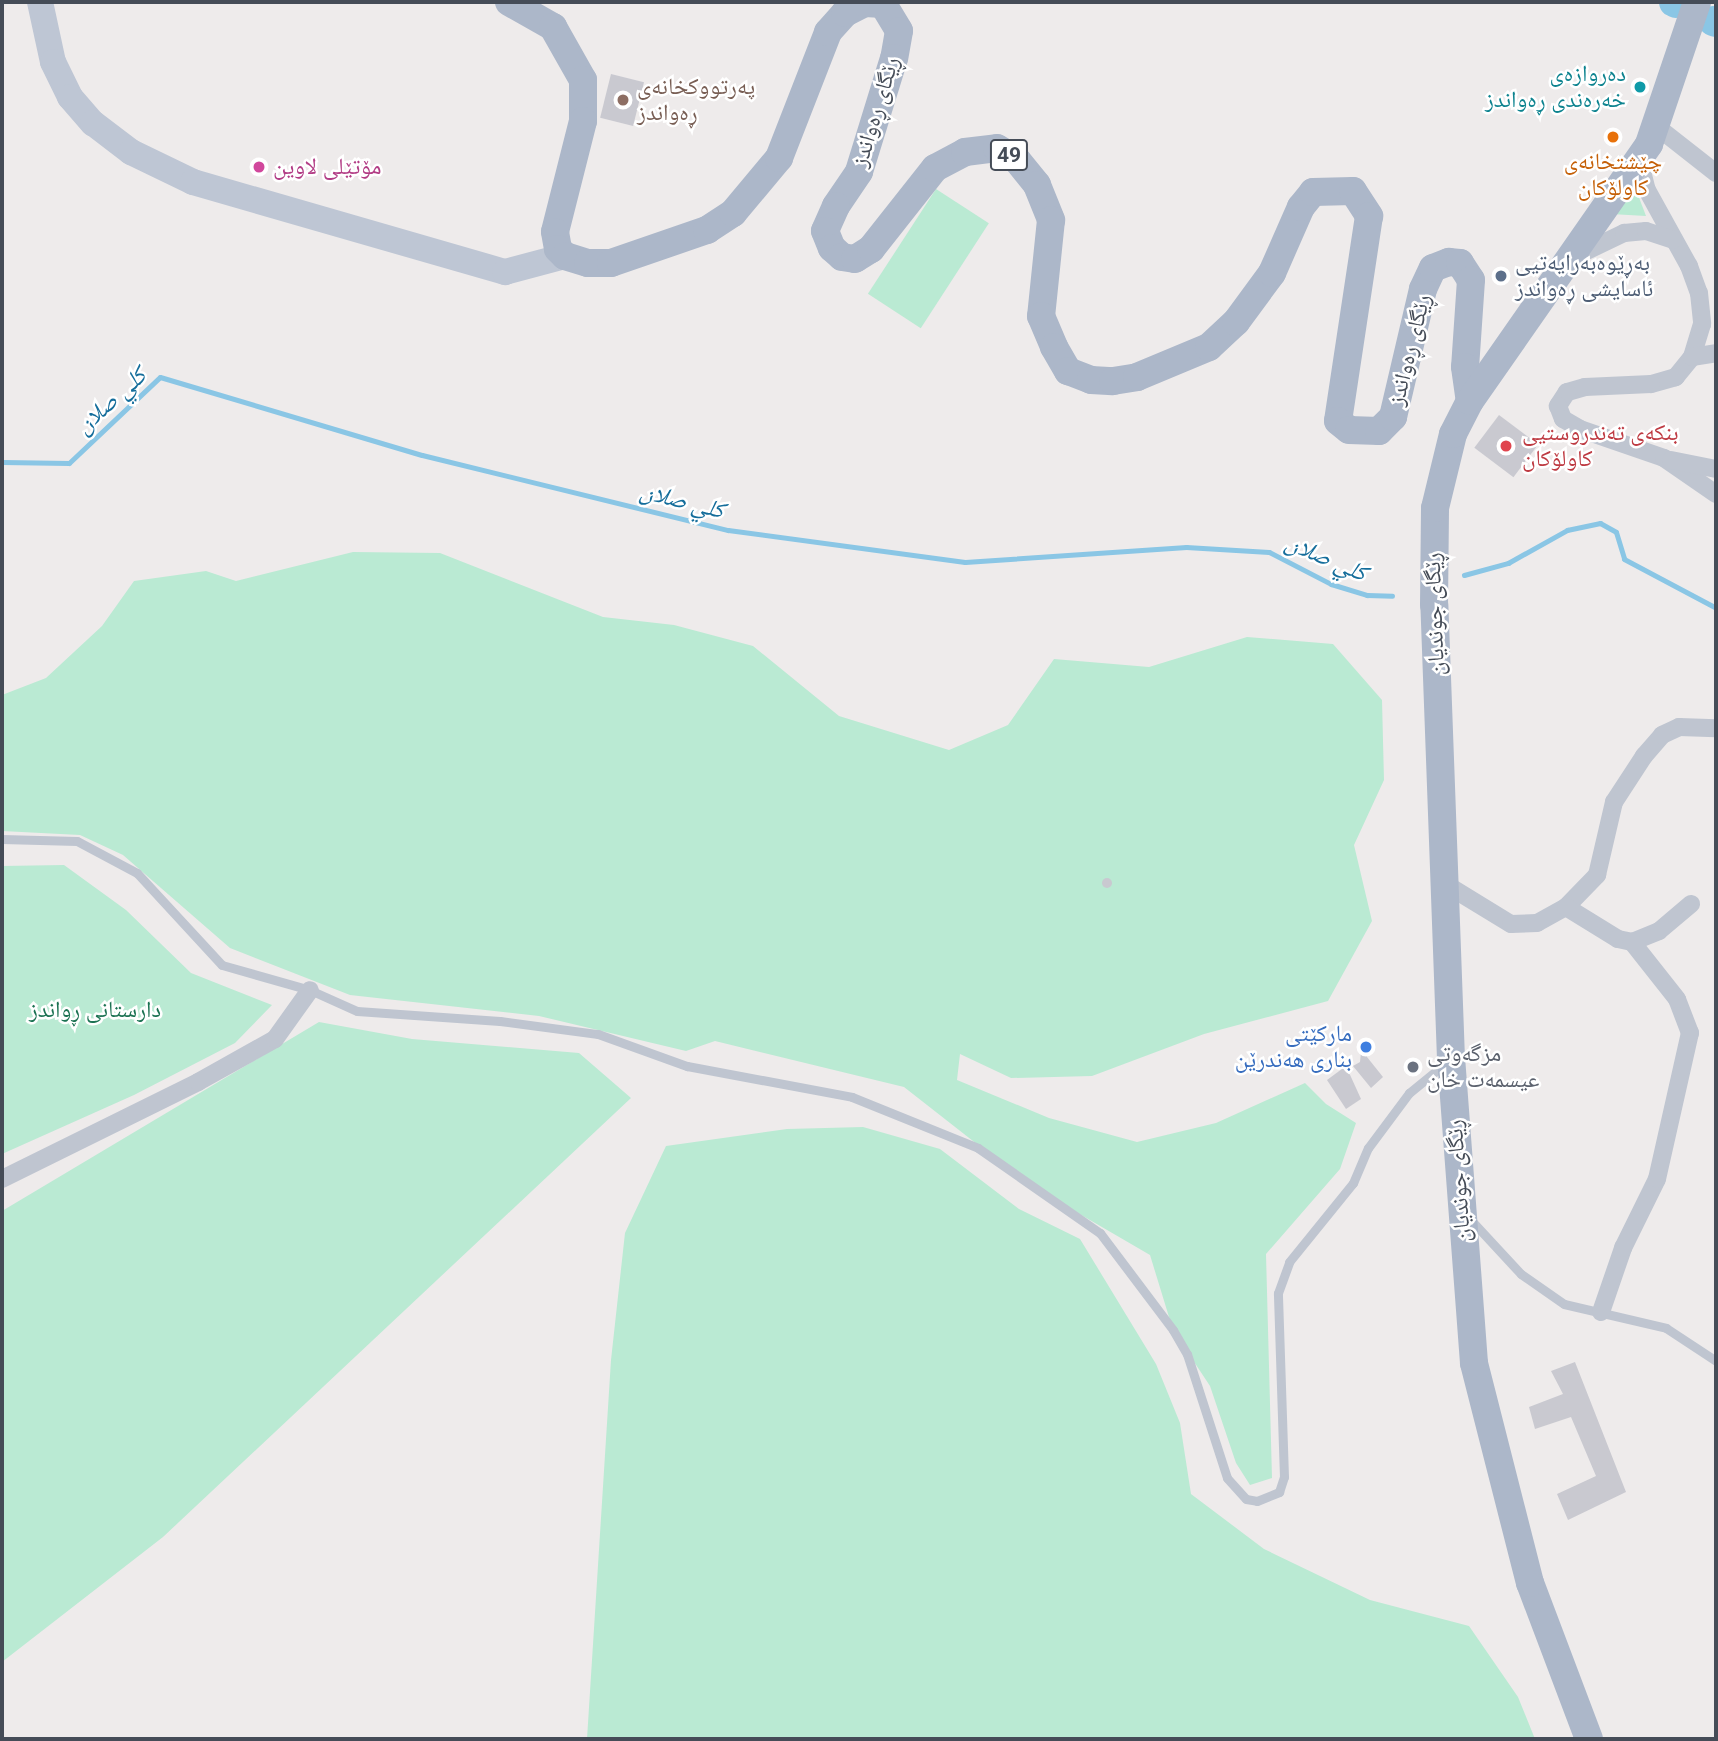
<!DOCTYPE html>
<meta charset="utf-8">
<style>
body{margin:0}
#map{position:relative;width:1718px;height:1741px;overflow:hidden;background:#eeebeb;font-family:Roboto,"Noto Naskh Arabic",sans-serif}
div>[style]{position:absolute}
[style*='--x']{left:calc(var(--x)*1px);top:calc(var(--y)*1px);width:calc(var(--w)*1px);rotate:calc(var(--a)*1deg)}
.green>*{inset:0;background:#baead3;transform-origin:0 0}
.stream>*{height:5px;margin:-2.5px;padding:0 2.5px;transform-origin:2.5px;border-radius:2.5px;background:#8ac6e5}
.river>*{height:30px;margin:-15px;padding:0 15px;transform-origin:15px;border-radius:15px;background:#8ac6e5}
.building>*{inset:0;background:#c9c9d0;transform-origin:0 0}
.round{border-radius:50%}
.lane>*{height:9px;margin:-4.5px;padding:0 4.5px;transform-origin:4.5px;border-radius:4.5px;background:#bfc5d0}
.street>*{height:18px;margin:-9px;padding:0 9px;transform-origin:9px;border-radius:9px;background:#bfc5d0}
.secondary>*{height:26px;margin:-13px;padding:0 13px;transform-origin:13px;border-radius:13px;background:#bec6d4}
.primary>*{height:28px;margin:-14px;padding:0 14px;transform-origin:14px;border-radius:14px;background:#acb7c9}
.dots>*{width:19px;height:19px;translate:-50% -50%;box-sizing:border-box;border:4px solid #fff;border-radius:50%}
span{translate:-50% -50%;white-space:nowrap;text-align:center;line-height:1.15;-webkit-text-stroke:5px #fff;paint-order:stroke}
.shield-label span{padding:2px 5px;background:#fff;border:2px solid;border-radius:5px;-webkit-text-stroke-width:0}
.shield-label{font-size:21px;color:#454c57;font-weight:700}
.culture-label{font-size:23px;color:#0d838f}
.right{translate:-100% -50%;text-align:right}
.education-label{font-size:23px;color:#785e54}
.left{translate:0 -50%;text-align:left}
.street-label{font-size:23px;color:#454c57}
.food-label{font-size:23px;color:#c56008}
.hotel-label{font-size:23px;color:#b23c85}
.service-label{font-size:23px;color:#4e5e75}
.health-label{font-size:23px;color:#be3a42}
.park-label{font-size:23px;color:#1b7252}
.shop-label{font-size:23px;color:#366cbe}
.worship-label{font-size:23px;color:#5b616d}
.water-label{font-size:24px;color:#146d9b;font-style:italic}
.frame{position:absolute;inset:0;border:4px solid #454c57;pointer-events:none}
</style>
<div id="map">
<div class="green">
<div style="clip-path:polygon(1632px 179px,1646px 216px,1611px 214px)"></div>
<div style="left:936px;top:189px;width:63px;height:125px;rotate:33deg"></div>
<div style="clip-path:polygon(353px 552px,440px 553px,603px 617px,674px 625px,753px 646px,839px 716px,949px 750px,1008px 725px,1054px 659px,1149px 667px,1247px 637px,1333px 644px,1382px 700px,1384px 780px,1354px 845px,1372px 921px,1328px 1001px,1204px 1034px,1092px 1076px,1011px 1078px,960px 1054px,957px 1080px,1049px 1118px,1137px 1142px,1216px 1123px,1305px 1083px,1326px 1104px,1356px 1123px,1340px 1169px,1266px 1254px,1272px 1478px,1250px 1485px,1236px 1463px,1210px 1386px,1173px 1330px,1150px 1255px,1028px 1184px,904px 1087px,715px 1041px,686px 1051px,539px 1016px,350px 995px,230px 948px,123px 855px,80px 835px,2px 831px,2px 695px,46px 678px,102px 626px,134px 581px,206px 571px,236px 581px)"></div>
<div style="clip-path:polygon(64px 865px,126px 910px,191px 973px,272px 1005px,235px 1043px,134px 1095px,2px 1154px,2px 866px)"></div>
<div style="clip-path:polygon(319px 1022px,412px 1039px,579px 1053px,631px 1098px,163px 1537px,2px 1662px,2px 1211px)"></div>
<div style="clip-path:polygon(863px 1127px,940px 1149px,1019px 1209px,1080px 1239px,1156px 1364px,1180px 1423px,1191px 1494px,1264px 1549px,1370px 1600px,1469px 1626px,1518px 1697px,1535px 1739px,587px 1739px,611px 1360px,625px 1233px,666px 1146px,787px 1129px)"></div>
</div>
<div class="stream">
<div style="--x:2;--y:462;--w:67;--a:0.9"></div>
<div style="--x:69;--y:463;--w:125;--a:-43.4"></div>
<div style="--x:160;--y:377;--w:273;--a:16.6"></div>
<div style="--x:422;--y:455;--w:315;--a:13.8"></div>
<div style="--x:728;--y:530;--w:239;--a:7.7"></div>
<div style="--x:965;--y:562;--w:222;--a:-3.9"></div>
<div style="--x:1186;--y:547;--w:83;--a:3.4"></div>
<div style="--x:1269;--y:552;--w:70;--a:27.3"></div>
<div style="--x:1331;--y:584;--w:38;--a:17"></div>
<div style="--x:1367;--y:595;--w:25;--a:2"></div>
<div style="--x:1464;--y:575;--w:46;--a:-15.3"></div>
<div style="--x:1508;--y:563;--w:68;--a:-29.2"></div>
<div style="--x:1567;--y:530;--w:34;--a:-12"></div>
<div style="--x:1600;--y:523;--w:18;--a:29"></div>
<div style="--x:1616;--y:532;--w:28;--a:73"></div>
<div style="--x:1624;--y:559;--w:104;--a:28"></div>
</div>
<div class="river">
<div style="--x:1674;--y:2;--w:2;--a:27"></div>
<div style="--x:1713;--y:21;--w:3;--a:18"></div>
</div>
<div class="building">
<div style="left:611px;top:74px;width:34px;height:45px;rotate:14deg"></div>
<div style="left:1499px;top:415px;width:49px;height:41px;rotate:37deg"></div>
<div class="round" style="left:1102px;top:878px;width:10px;height:10px"></div>
<div style="clip-path:polygon(1362px 1042px,1368px 1043px,1367px 1057px,1383px 1077px,1371px 1088px,1353px 1066px,1360px 1062px)"></div>
<div style="clip-path:polygon(1346px 1066px,1361px 1099px,1346px 1109px,1327px 1080px)"></div>
<div style="clip-path:polygon(1575px 1362px,1626px 1492px,1568px 1520px,1557px 1494px,1596px 1476px,1571px 1417px,1535px 1429px,1529px 1407px,1563px 1394px,1551px 1371px)"></div>
</div>
<div class="lane">
<div style="--x:2;--y:839;--w:75;--a:1.5"></div>
<div style="--x:77;--y:841;--w:68;--a:28.1"></div>
<div style="--x:137;--y:873;--w:125;--a:47.3"></div>
<div style="--x:222;--y:965;--w:91;--a:15.9"></div>
<div style="--x:310;--y:990;--w:51;--a:24.1"></div>
<div style="--x:357;--y:1011;--w:143;--a:4"></div>
<div style="--x:500;--y:1021;--w:99;--a:7.6"></div>
<div style="--x:598;--y:1034;--w:95;--a:19.8"></div>
<div style="--x:687;--y:1066;--w:168;--a:10.6"></div>
<div style="--x:852;--y:1097;--w:136;--a:22"></div>
<div style="--x:978;--y:1148;--w:149;--a:34.9"></div>
<div style="--x:1100;--y:1233;--w:121;--a:53"></div>
<div style="--x:1173;--y:1330;--w:28;--a:60"></div>
<div style="--x:1187;--y:1354;--w:130;--a:72.1"></div>
<div style="--x:1227;--y:1478;--w:28;--a:48"></div>
<div style="--x:1246;--y:1499;--w:11;--a:10"></div>
<div style="--x:1257;--y:1501;--w:24;--a:-22"></div>
<div style="--x:1279;--y:1492;--w:16;--a:-72"></div>
<div style="--x:1284;--y:1477;--w:184;--a:-91.9"></div>
<div style="--x:1278;--y:1293;--w:33;--a:-70"></div>
<div style="--x:1289;--y:1262;--w:102;--a:-51"></div>
<div style="--x:1353;--y:1183;--w:38;--a:-67"></div>
<div style="--x:1368;--y:1148;--w:69;--a:-53.3"></div>
<div style="--x:1409;--y:1093;--w:49;--a:-39.2"></div>
<div style="--x:1470;--y:1219;--w:75;--a:47.2"></div>
<div style="--x:1521;--y:1274;--w:52;--a:34.9"></div>
<div style="--x:1564;--y:1304;--w:105;--a:13.2"></div>
<div style="--x:1666;--y:1328;--w:60;--a:33.4"></div>
</div>
<div class="street">
<div style="--x:1656;--y:126;--w:76;--a:38.1"></div>
<div style="--x:1639;--y:159;--w:32;--a:76"></div>
<div style="--x:1647;--y:190;--w:87;--a:61.1"></div>
<div style="--x:1689;--y:266;--w:29;--a:70"></div>
<div style="--x:1699;--y:293;--w:31;--a:84"></div>
<div style="--x:1702;--y:324;--w:34;--a:107"></div>
<div style="--x:1692;--y:357;--w:26;--a:129"></div>
<div style="--x:1676;--y:377;--w:26;--a:164"></div>
<div style="--x:1651;--y:384;--w:66;--a:177.4"></div>
<div style="--x:1585;--y:387;--w:19;--a:164"></div>
<div style="--x:1567;--y:392;--w:17;--a:123"></div>
<div style="--x:1558;--y:406;--w:14;--a:69"></div>
<div style="--x:1563;--y:419;--w:20;--a:30"></div>
<div style="--x:1580;--y:429;--w:89;--a:19"></div>
<div style="--x:1664;--y:458;--w:63;--a:34.7"></div>
<div style="--x:1572;--y:258;--w:58;--a:-25.7"></div>
<div style="--x:1624;--y:233;--w:22;--a:-5"></div>
<div style="--x:1646;--y:231;--w:28;--a:18"></div>
<div style="--x:1692;--y:357;--w:24;--a:-9"></div>
<div style="--x:1671;--y:460;--w:46;--a:11.3"></div>
<div style="--x:1447;--y:885;--w:75;--a:31.4"></div>
<div style="--x:1511;--y:924;--w:26;--a:-2"></div>
<div style="--x:1537;--y:923;--w:33;--a:-29"></div>
<div style="--x:1566;--y:907;--w:45;--a:-45.9"></div>
<div style="--x:1597;--y:875;--w:75;--a:-76.9"></div>
<div style="--x:1614;--y:802;--w:55;--a:-56.9"></div>
<div style="--x:1644;--y:756;--w:28;--a:-49"></div>
<div style="--x:1662;--y:735;--w:19;--a:-25"></div>
<div style="--x:1679;--y:727;--w:37;--a:2"></div>
<div style="--x:1566;--y:907;--w:61;--a:31.6"></div>
<div style="--x:1618;--y:939;--w:14;--a:12"></div>
<div style="--x:1632;--y:942;--w:29;--a:-22"></div>
<div style="--x:1659;--y:931;--w:42;--a:-40.2"></div>
<div style="--x:2;--y:1179;--w:219;--a:-26.3"></div>
<div style="--x:198;--y:1082;--w:88;--a:-29.2"></div>
<div style="--x:275;--y:1039;--w:60;--a:-54.5"></div>
<div style="--x:1601;--y:1312;--w:68;--a:-71"></div>
<div style="--x:1623;--y:1248;--w:77;--a:-63.8"></div>
<div style="--x:1657;--y:1179;--w:150;--a:-77.3"></div>
<div style="--x:1690;--y:1033;--w:36;--a:-111"></div>
<div style="--x:1677;--y:999;--w:73;--a:-128.3"></div>
</div>
<div class="secondary">
<div style="--x:40;--y:2;--w:61;--a:77.8"></div>
<div style="--x:53;--y:62;--w:39;--a:64"></div>
<div style="--x:70;--y:97;--w:35;--a:49"></div>
<div style="--x:93;--y:123;--w:48;--a:37.3"></div>
<div style="--x:131;--y:152;--w:69;--a:25.8"></div>
<div style="--x:193;--y:182;--w:325;--a:16.1"></div>
<div style="--x:505;--y:272;--w:62;--a:-14.9"></div>
</div>
<div class="primary">
<div style="--x:509;--y:2;--w:51;--a:29.6"></div>
<div style="--x:553;--y:27;--w:61;--a:60.5"></div>
<div style="--x:583;--y:80;--w:41;--a:90"></div>
<div style="--x:583;--y:121;--w:114;--a:104.2"></div>
<div style="--x:555;--y:232;--w:17;--a:80"></div>
<div style="--x:558;--y:249;--w:10;--a:45"></div>
<div style="--x:565;--y:256;--w:24;--a:17"></div>
<div style="--x:588;--y:263;--w:23;--a:0"></div>
<div style="--x:611;--y:263;--w:102;--a:-19"></div>
<div style="--x:707;--y:230;--w:31;--a:-33"></div>
<div style="--x:733;--y:213;--w:72;--a:-50.1"></div>
<div style="--x:779;--y:158;--w:135;--a:-68.7"></div>
<div style="--x:828;--y:32;--w:25;--a:-48"></div>
<div style="--x:845;--y:13;--w:22;--a:-27"></div>
<div style="--x:865;--y:3;--w:18;--a:3"></div>
<div style="--x:883;--y:4;--w:31;--a:59"></div>
<div style="--x:899;--y:31;--w:27;--a:100"></div>
<div style="--x:894;--y:58;--w:119;--a:107.1"></div>
<div style="--x:859;--y:172;--w:41;--a:124.1"></div>
<div style="--x:836;--y:206;--w:27;--a:114"></div>
<div style="--x:825;--y:231;--w:18;--a:68"></div>
<div style="--x:832;--y:248;--w:13;--a:42"></div>
<div style="--x:842;--y:257;--w:13;--a:9"></div>
<div style="--x:855;--y:259;--w:19;--a:-32"></div>
<div style="--x:871;--y:249;--w:103;--a:-51.7"></div>
<div style="--x:935;--y:168;--w:34;--a:-28"></div>
<div style="--x:965;--y:152;--w:32;--a:-7"></div>
<div style="--x:997;--y:148;--w:23;--a:31"></div>
<div style="--x:1017;--y:160;--w:32;--a:51"></div>
<div style="--x:1037;--y:185;--w:38;--a:68"></div>
<div style="--x:1051;--y:220;--w:97;--a:95.9"></div>
<div style="--x:1041;--y:316;--w:34;--a:67"></div>
<div style="--x:1054;--y:347;--w:28;--a:60"></div>
<div style="--x:1068;--y:371;--w:25;--a:21"></div>
<div style="--x:1091;--y:380;--w:22;--a:3"></div>
<div style="--x:1113;--y:381;--w:24;--a:-9"></div>
<div style="--x:1137;--y:377;--w:78;--a:-22.6"></div>
<div style="--x:1209;--y:347;--w:37;--a:-43"></div>
<div style="--x:1236;--y:322;--w:61;--a:-53.7"></div>
<div style="--x:1272;--y:273;--w:72;--a:-66.3"></div>
<div style="--x:1301;--y:207;--w:19;--a:-51"></div>
<div style="--x:1313;--y:192;--w:40;--a:-1.4"></div>
<div style="--x:1353;--y:191;--w:30;--a:57"></div>
<div style="--x:1369;--y:216;--w:207;--a:98.6"></div>
<div style="--x:1338;--y:421;--w:14;--a:39"></div>
<div style="--x:1349;--y:430;--w:30;--a:2"></div>
<div style="--x:1379;--y:431;--w:20;--a:-45"></div>
<div style="--x:1393;--y:417;--w:131;--a:-76.8"></div>
<div style="--x:1423;--y:289;--w:23;--a:-65"></div>
<div style="--x:1433;--y:268;--w:17;--a:-21"></div>
<div style="--x:1449;--y:262;--w:11;--a:5"></div>
<div style="--x:1460;--y:263;--w:20;--a:57"></div>
<div style="--x:1471;--y:280;--w:87;--a:93.9"></div>
<div style="--x:1465;--y:367;--w:34;--a:82"></div>
<div style="--x:1589;--y:1739;--w:167;--a:-110.7"></div>
<div style="--x:1530;--y:1583;--w:227;--a:-104.3"></div>
<div style="--x:1474;--y:1363;--w:305;--a:-94.3"></div>
<div style="--x:1451;--y:1059;--w:454;--a:-92.1"></div>
<div style="--x:1434;--y:605;--w:97;--a:-89.4"></div>
<div style="--x:1435;--y:508;--w:76;--a:-76.3"></div>
<div style="--x:1453;--y:434;--w:37;--a:-63"></div>
<div style="--x:1470;--y:401;--w:313;--a:-55.1"></div>
<div style="--x:1649;--y:144;--w:150;--a:-71.3"></div>
</div>
<div class="dots">
<div style="left:1640px;top:87px;background:#0f9aa8"></div>
<div style="left:623px;top:100px;background:#8d6e63"></div>
<div style="left:1613px;top:137px;background:#e8710a"></div>
<div style="left:259px;top:167px;background:#d1479c"></div>
<div style="left:1501px;top:276px;background:#5c6f8a"></div>
<div style="left:1506px;top:446px;background:#e0444e"></div>
<div style="left:1366px;top:1047px;background:#3f7fe0"></div>
<div style="left:1413px;top:1067px;background:#6b7280"></div>
</div>
<div class="shield-label">
<span style="left:1009px;top:155px">49</span>
</div>
<div class="culture-label">
<span class="right" style="left:1626px;top:87px">دەروازەی<br>خەرەندی ڕەواندز</span>
</div>
<div class="education-label">
<span class="left" style="left:637px;top:100px">پەرتووکخانەی<br>ڕەواندز</span>
</div>
<div class="street-label">
<span style="left:876px;top:112px;rotate:-73deg">ڕێگای ڕەواندز</span>
<span style="left:1410px;top:350px;rotate:-76deg">ڕێگای ڕەواندز</span>
<span style="left:1435px;top:614px;rotate:-92deg">ڕێگای جوندیان</span>
<span style="left:1459px;top:1181px;rotate:-94deg">ڕێگای جوندیان</span>
</div>
<div class="food-label">
<span style="left:1613px;top:175px">چێشتخانه‌ی<br>كاولۆكان</span>
</div>
<div class="hotel-label">
<span class="left" style="left:273px;top:167px">مۆتێلی لاوین</span>
</div>
<div class="service-label">
<span class="left" style="left:1515px;top:276px">بەڕێوەبەرایەتیی<br>ئاسایشی ڕەواندز</span>
</div>
<div class="health-label">
<span class="left" style="left:1522px;top:446px">بنکەی تەندروستیی<br>کاولۆکان</span>
</div>
<div class="park-label">
<span style="left:95px;top:1010px">دارستانی ڕواندز</span>
</div>
<div class="shop-label">
<span class="right" style="left:1352px;top:1047px">مارکێتی<br>بناری هەندرێن</span>
</div>
<div class="worship-label">
<span class="left" style="left:1427px;top:1067px">مزگەوتی<br>عیسمەت خان</span>
</div>
<div class="water-label">
<span style="left:111px;top:401px;rotate:-42deg">كلي صلان</span>
<span style="left:682px;top:501px;rotate:14deg">كلي صلان</span>
<span style="left:1326px;top:558px;rotate:23deg">كلي صلان</span>
</div>
<div class="frame"></div>
</div>
